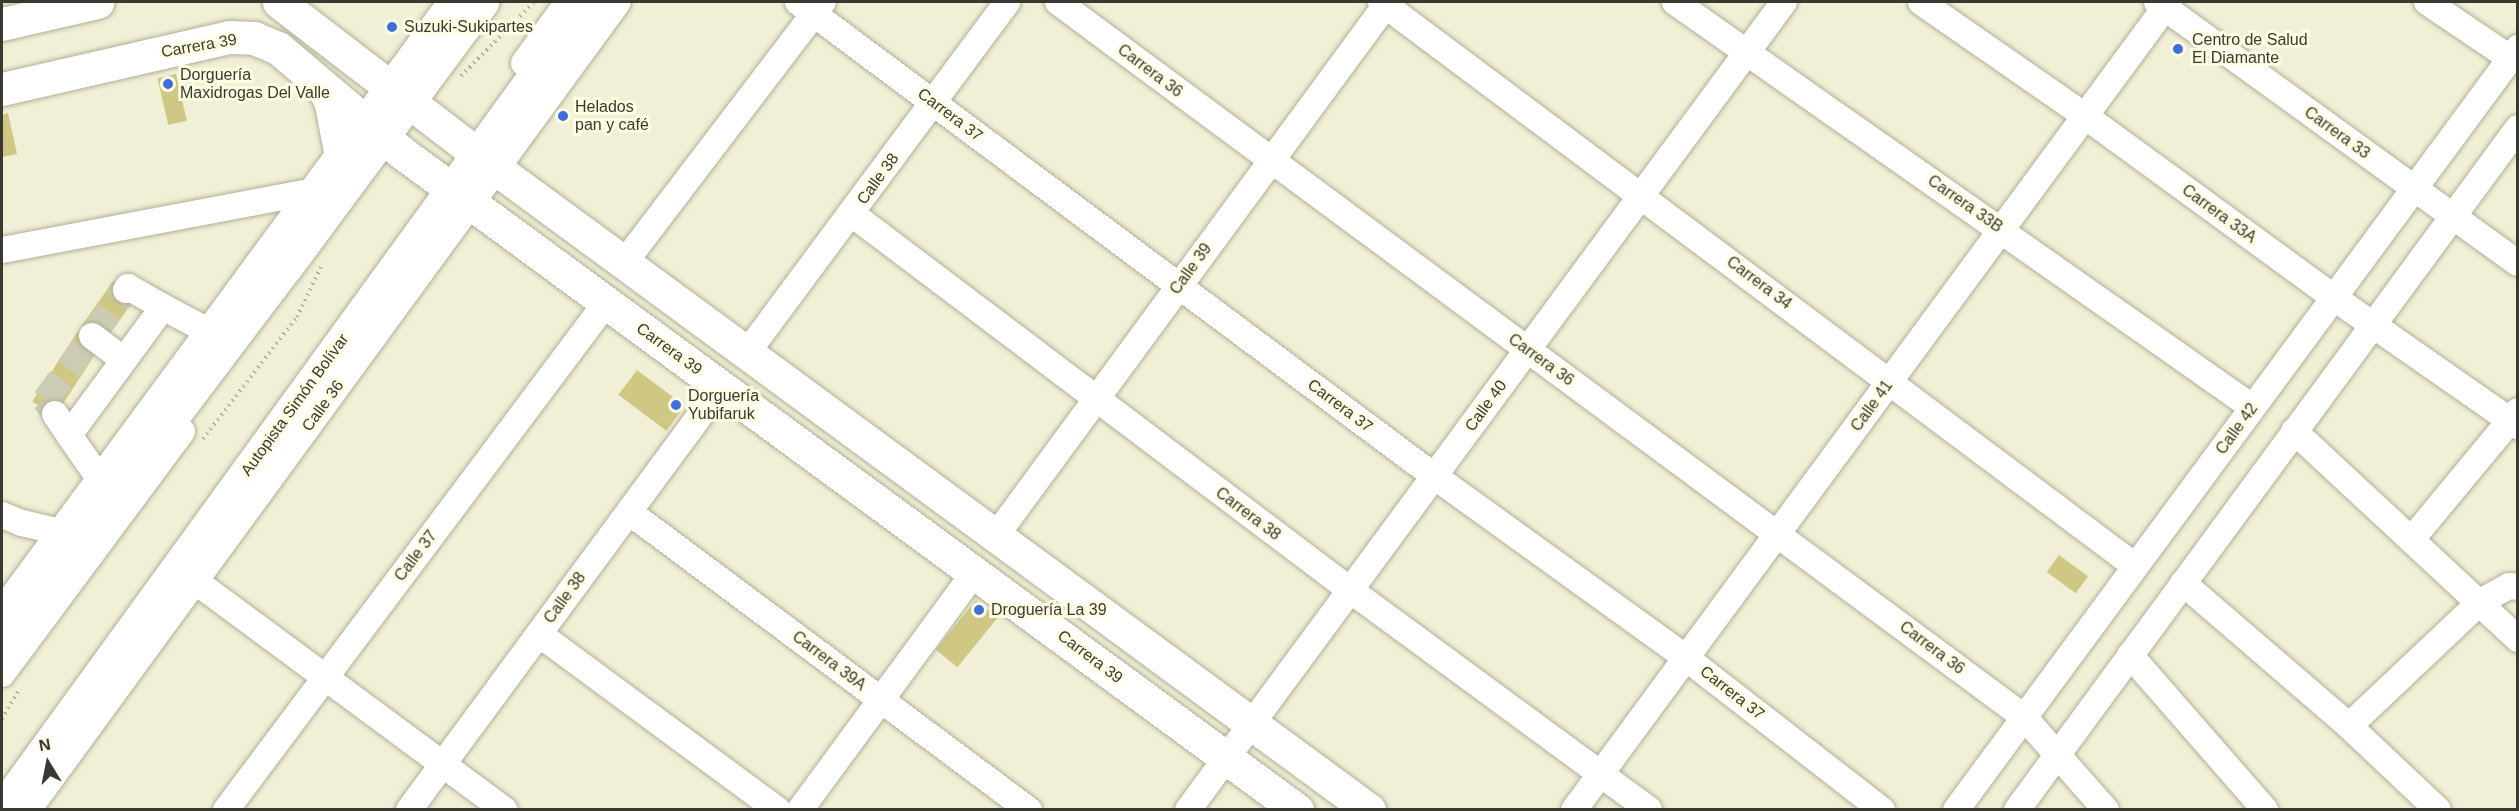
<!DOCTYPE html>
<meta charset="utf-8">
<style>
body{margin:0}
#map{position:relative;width:2519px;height:811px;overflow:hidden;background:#f1efd5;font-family:Arial,sans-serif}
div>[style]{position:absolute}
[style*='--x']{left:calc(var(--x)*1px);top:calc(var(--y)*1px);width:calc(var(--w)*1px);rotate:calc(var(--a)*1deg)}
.building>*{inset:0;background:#cfc885;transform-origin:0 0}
.minor-tunnel>*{height:26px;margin-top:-13px;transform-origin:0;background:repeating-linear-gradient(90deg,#cccbb4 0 26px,transparent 0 39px)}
.path>*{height:4px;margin-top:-2px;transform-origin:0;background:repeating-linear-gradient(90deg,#b0ae9a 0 1.5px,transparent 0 6px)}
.roads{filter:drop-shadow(0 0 2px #b1af97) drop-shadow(0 0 2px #b1af97)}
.minor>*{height:26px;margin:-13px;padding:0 13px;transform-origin:13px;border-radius:13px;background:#fff}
.major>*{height:33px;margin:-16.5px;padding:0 16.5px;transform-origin:16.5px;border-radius:16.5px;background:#fff}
.highway>*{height:33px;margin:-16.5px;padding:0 16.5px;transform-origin:16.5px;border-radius:16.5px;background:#fff}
.dots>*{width:16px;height:16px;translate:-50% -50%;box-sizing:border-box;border:3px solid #fefce3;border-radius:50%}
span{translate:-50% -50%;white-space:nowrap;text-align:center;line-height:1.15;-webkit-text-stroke:6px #fefce3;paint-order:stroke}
.poi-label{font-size:16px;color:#3a392f}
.left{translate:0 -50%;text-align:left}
.street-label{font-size:16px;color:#3a392f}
.frame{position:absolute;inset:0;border:3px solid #3a392f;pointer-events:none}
.north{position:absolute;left:18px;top:733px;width:60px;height:60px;-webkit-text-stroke:4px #fefce3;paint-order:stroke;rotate:350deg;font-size:16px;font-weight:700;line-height:24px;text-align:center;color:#3a392f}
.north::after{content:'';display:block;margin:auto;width:21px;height:27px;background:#3a392f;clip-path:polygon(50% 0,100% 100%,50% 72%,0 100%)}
</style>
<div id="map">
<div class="building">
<div style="left:176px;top:74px;width:48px;height:19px;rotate:77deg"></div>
<div style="clip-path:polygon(8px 113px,17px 154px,2px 157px,2px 115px)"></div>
<div style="left:113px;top:281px;width:28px;height:54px;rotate:35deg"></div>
<div style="left:78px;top:331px;width:27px;height:84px;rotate:33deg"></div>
<div style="left:637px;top:370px;width:60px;height:31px;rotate:37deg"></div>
<div style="left:2059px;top:555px;width:36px;height:21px;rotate:36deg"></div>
<div style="left:976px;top:600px;width:28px;height:64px;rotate:39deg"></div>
</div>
<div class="minor-tunnel">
<div style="--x:94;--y:333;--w:54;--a:-53.3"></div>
<div style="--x:55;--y:414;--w:17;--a:-126"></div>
<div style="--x:45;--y:400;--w:76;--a:-53.6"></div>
</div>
<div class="path">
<div style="--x:461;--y:76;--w:104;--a:-45.4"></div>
<div style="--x:203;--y:439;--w:154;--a:-52.4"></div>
<div style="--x:297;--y:317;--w:58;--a:-64.3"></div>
<div style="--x:2;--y:719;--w:34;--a:-60"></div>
</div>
<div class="roads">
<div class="minor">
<div style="--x:798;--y:2;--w:793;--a:36.7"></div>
<div style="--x:1434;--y:476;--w:311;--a:35.8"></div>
<div style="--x:1686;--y:658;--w:248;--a:37.8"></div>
<div style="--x:1058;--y:2;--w:1202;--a:36.51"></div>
<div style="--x:2024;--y:717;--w:124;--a:48.6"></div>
<div style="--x:1381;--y:2;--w:942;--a:36.8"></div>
<div style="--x:1675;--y:2;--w:705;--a:35.07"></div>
<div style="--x:1921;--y:2;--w:200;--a:34.8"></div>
<div style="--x:2085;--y:116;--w:307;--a:36.1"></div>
<div style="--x:2333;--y:297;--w:226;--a:34.9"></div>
<div style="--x:2157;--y:2;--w:445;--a:35.9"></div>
<div style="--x:2427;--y:2;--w:100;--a:34"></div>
<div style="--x:524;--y:63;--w:75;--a:-54.2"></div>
<div style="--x:317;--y:82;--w:25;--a:64"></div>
<div style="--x:328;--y:105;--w:58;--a:79.1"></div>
<div style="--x:852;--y:214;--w:624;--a:37.05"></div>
<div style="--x:1350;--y:590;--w:371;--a:36.3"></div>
<div style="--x:2;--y:250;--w:313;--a:-10.7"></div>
<div style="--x:624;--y:263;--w:328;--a:-52.7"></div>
<div style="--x:126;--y:290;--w:4;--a:-56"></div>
<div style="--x:128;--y:287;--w:40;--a:29.7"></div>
<div style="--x:92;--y:336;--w:40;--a:37"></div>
<div style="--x:746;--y:354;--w:438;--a:-53.4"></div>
<div style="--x:55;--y:414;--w:25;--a:56"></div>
<div style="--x:2294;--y:431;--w:306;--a:42.9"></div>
<div style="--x:99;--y:478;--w:52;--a:-124.9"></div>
<div style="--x:69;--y:435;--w:159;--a:-53.7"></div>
<div style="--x:163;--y:307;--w:51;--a:28.1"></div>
<div style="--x:629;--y:512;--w:499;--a:36.7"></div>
<div style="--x:2;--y:515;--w:22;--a:22"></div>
<div style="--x:22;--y:523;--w:37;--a:13"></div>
<div style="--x:995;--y:537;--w:664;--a:-53.7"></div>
<div style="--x:2412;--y:539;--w:166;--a:-50.4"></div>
<div style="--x:195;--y:581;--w:385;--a:36.5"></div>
<div style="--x:2183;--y:583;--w:219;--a:40.7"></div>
<div style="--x:2349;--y:726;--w:122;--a:43.3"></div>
<div style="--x:2;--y:611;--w:757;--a:-53.6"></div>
<div style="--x:539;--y:634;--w:297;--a:36.4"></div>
<div style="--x:2130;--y:655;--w:206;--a:48.9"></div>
<div style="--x:2;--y:674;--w:302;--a:-53.4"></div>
<div style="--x:2349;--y:726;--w:180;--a:-43.4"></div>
<div style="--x:2480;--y:602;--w:33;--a:-29"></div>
<div style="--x:2509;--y:586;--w:9;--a:6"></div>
<div style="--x:28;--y:810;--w:1000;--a:-53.86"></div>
<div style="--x:226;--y:810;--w:634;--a:-53.15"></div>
<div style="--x:409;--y:810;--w:526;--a:-53.59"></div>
<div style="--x:800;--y:810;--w:295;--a:-53.7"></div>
<div style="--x:1188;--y:810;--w:1004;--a:-53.59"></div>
<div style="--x:1574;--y:810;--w:1003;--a:-53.63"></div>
<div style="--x:1956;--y:810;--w:947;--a:-53.59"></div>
<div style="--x:2017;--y:810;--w:846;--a:-53.7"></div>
</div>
<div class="major">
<div style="--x:279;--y:2;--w:286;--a:37.5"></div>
<div style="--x:506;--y:176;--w:1071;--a:36.3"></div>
<div style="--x:2;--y:24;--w:98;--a:-13"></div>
<div style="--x:2;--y:89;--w:233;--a:-12.9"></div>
<div style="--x:229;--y:37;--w:25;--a:2"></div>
<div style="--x:254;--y:38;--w:26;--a:23"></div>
<div style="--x:278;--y:48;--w:161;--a:40.2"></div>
<div style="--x:401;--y:152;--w:1112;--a:36.29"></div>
</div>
<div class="highway">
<div style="--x:2;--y:642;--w:470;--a:-52.9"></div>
<div style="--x:286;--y:267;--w:330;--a:-53.5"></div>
<div style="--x:2;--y:809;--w:997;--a:-54.01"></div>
</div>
</div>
<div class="dots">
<div style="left:392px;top:27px;background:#3d6fdf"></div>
<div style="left:2178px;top:49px;background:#3d6fdf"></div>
<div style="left:168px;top:84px;background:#3d6fdf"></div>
<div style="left:563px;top:116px;background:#3d6fdf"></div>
<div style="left:676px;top:405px;background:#3d6fdf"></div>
<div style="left:979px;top:610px;background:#3d6fdf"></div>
</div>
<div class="poi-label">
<span class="left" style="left:404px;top:27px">Suzuki-Sukipartes</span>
<span class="left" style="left:2192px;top:49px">Centro de Salud<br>El Diamante</span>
<span class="left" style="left:180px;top:84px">Dorguería<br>Maxidrogas Del Valle</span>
<span class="left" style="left:575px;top:116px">Helados<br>pan y café</span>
<span class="left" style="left:688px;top:405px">Dorguería<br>Yubifaruk</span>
<span class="left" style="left:991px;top:610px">Droguería La 39</span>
</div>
<div class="street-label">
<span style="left:199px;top:46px;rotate:-10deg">Carrera 39</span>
<span style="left:1150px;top:71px;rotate:37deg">Carrera 36</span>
<span style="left:950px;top:115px;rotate:37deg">Carrera 37</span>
<span style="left:2337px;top:133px;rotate:36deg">Carrera 33</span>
<span style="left:878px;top:179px;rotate:-54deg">Calle 38</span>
<span style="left:1965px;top:204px;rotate:35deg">Carrera 33B</span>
<span style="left:2219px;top:214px;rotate:36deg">Carrera 33A</span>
<span style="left:1191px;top:269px;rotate:-54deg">Calle 39</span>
<span style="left:1759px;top:283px;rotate:37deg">Carrera 34</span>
<span style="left:669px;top:349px;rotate:36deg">Carrera 39</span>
<span style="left:1541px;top:360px;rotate:36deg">Carrera 36</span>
<span style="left:295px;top:405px;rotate:-54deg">Autopista Simón Bolívar</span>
<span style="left:323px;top:406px;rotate:-54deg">Calle 36</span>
<span style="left:1340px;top:406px;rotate:37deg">Carrera 37</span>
<span style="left:1486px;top:406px;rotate:-54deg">Calle 40</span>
<span style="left:1872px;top:406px;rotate:-54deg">Calle 41</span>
<span style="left:2237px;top:429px;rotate:-54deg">Calle 42</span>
<span style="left:1248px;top:514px;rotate:37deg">Carrera 38</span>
<span style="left:416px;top:556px;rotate:-53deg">Calle 37</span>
<span style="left:565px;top:598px;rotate:-54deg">Calle 38</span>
<span style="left:1932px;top:648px;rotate:37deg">Carrera 36</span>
<span style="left:1090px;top:657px;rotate:37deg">Carrera 39</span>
<span style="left:829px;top:661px;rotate:37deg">Carrera 39A</span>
<span style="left:1732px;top:693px;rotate:38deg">Carrera 37</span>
</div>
<div class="frame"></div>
<div class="north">N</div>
</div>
